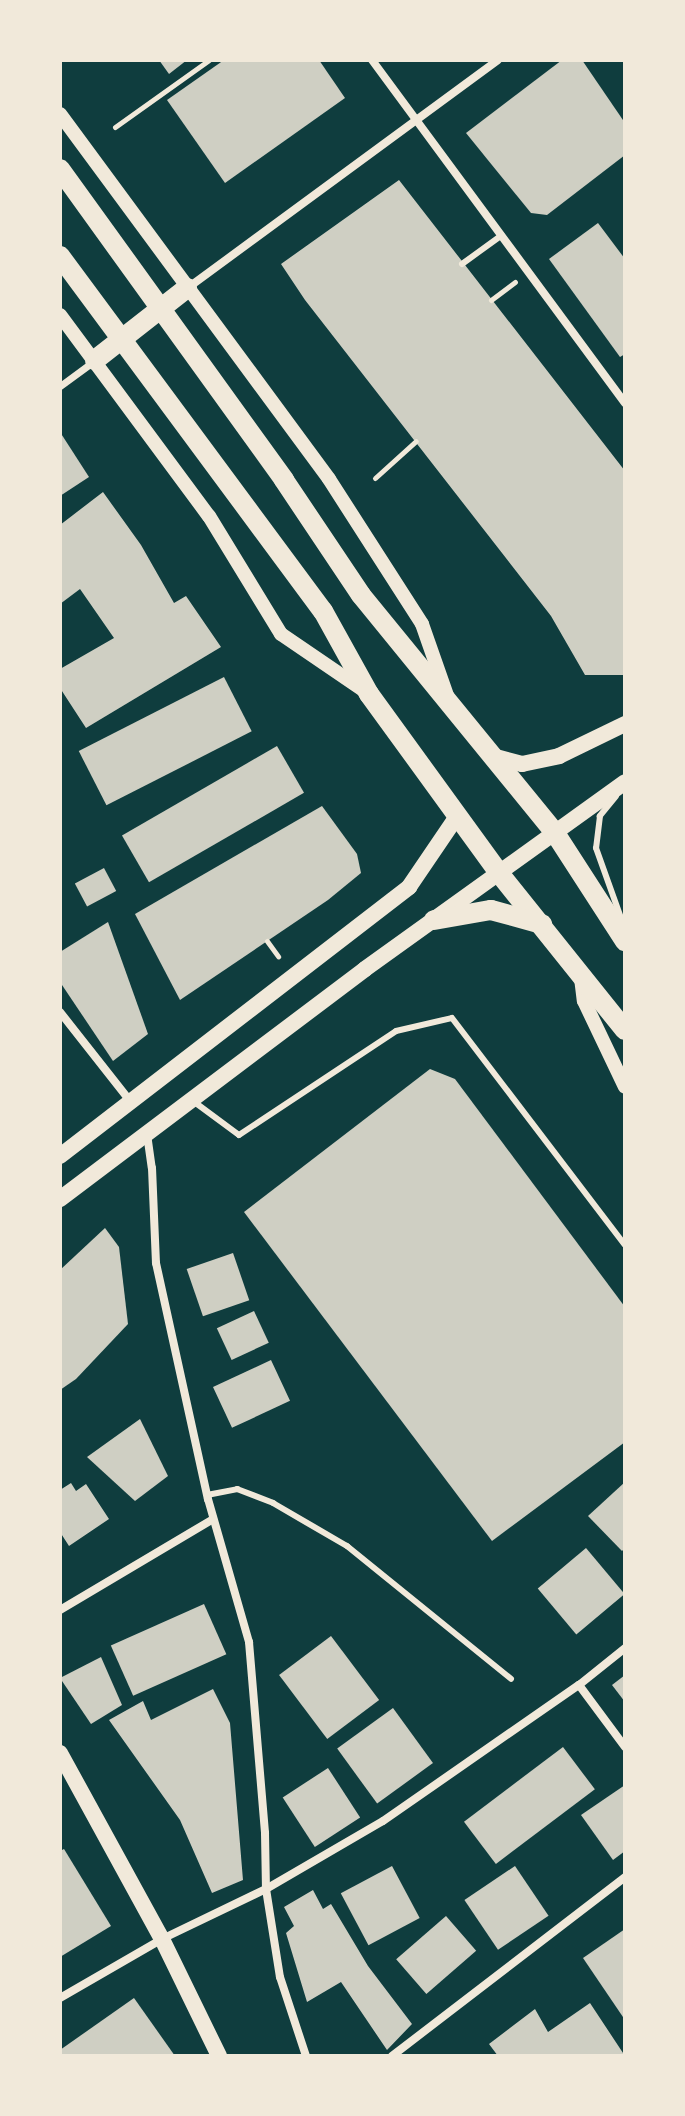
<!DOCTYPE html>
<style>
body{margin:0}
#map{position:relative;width:685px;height:2116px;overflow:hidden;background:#0f3d3e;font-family:"Public Sans",sans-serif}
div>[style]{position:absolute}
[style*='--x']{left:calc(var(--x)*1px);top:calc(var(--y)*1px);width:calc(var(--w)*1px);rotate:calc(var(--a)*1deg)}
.building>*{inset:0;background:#cfcfc3;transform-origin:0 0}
.path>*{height:5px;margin:-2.5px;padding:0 2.5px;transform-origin:2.5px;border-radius:2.5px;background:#f1e9da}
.service>*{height:6px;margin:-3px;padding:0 3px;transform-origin:3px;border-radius:3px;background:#f1e9da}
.pedestrian>*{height:7px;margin:-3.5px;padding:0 3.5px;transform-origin:3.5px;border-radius:3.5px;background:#f1e9da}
.minor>*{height:8px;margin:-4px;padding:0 4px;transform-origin:4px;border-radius:4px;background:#f1e9da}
.tertiary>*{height:14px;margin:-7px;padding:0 7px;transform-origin:7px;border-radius:7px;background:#f1e9da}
.secondary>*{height:16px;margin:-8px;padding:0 8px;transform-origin:8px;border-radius:8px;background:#f1e9da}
.primary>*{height:20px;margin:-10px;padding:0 10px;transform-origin:10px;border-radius:10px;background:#f1e9da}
span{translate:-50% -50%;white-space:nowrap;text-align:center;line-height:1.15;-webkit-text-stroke:6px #f1e9da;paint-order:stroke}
.frame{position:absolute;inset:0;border:62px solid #f1e9da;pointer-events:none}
</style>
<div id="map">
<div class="building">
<div style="clip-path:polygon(159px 60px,187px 60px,169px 74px)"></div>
<div style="clip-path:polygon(224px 60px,319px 60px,345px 98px,225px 183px,167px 100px)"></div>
<div style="clip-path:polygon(562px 60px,582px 60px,625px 123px,625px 155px,547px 215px,531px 213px,466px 133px)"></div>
<div style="clip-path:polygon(399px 180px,625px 471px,625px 675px,585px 675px,551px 616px,305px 300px,281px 264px)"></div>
<div style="clip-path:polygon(598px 223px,625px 259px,625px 354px,620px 357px,549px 259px)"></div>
<div style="clip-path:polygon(60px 432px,89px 477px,60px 496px)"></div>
<div style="clip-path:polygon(103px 492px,141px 545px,174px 603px,186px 596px,221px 647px,86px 728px,60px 688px,60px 669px,114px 638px,80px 589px,60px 604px,60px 525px)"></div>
<div style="left:224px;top:677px;width:61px;height:163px;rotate:63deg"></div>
<div style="left:277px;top:746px;width:54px;height:179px;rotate:60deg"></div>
<div style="clip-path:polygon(322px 806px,357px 854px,361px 873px,328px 900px,180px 1000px,135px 914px)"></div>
<div style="left:104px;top:868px;width:26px;height:33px;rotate:62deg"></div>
<div style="clip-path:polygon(108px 922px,148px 1034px,113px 1061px,60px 982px,60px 952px)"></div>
<div style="clip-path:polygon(430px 1069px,455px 1079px,625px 1307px,625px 1442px,492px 1541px,244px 1212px)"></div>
<div style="clip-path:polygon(105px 1228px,119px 1247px,128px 1324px,76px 1379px,60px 1390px,60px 1270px)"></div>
<div style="left:233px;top:1253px;width:50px;height:49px;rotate:71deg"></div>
<div style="left:254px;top:1311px;width:35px;height:41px;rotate:65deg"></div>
<div style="left:271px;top:1360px;width:45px;height:64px;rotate:65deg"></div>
<div style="clip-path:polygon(140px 1419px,168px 1476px,135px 1501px,87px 1457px)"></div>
<div style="clip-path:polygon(625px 1482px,625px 1548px,622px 1551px,588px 1516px)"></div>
<div style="clip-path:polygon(71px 1483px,76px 1491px,86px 1484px,109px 1519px,69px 1546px,60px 1532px,60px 1490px)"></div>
<div style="left:586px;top:1548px;width:60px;height:63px;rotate:50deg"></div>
<div style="left:204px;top:1604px;width:55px;height:102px;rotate:66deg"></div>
<div style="left:331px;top:1636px;width:80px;height:65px;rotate:53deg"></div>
<div style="clip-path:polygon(101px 1657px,122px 1705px,91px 1724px,60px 1678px)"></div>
<div style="clip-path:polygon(625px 1675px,625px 1702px,612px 1685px)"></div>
<div style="clip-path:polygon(213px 1689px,230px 1723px,243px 1880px,212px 1893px,180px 1820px,109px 1720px,143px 1701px,151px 1720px)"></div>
<div style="left:393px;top:1708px;width:68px;height:69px;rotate:54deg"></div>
<div style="left:563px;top:1747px;width:53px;height:124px;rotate:53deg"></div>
<div style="left:328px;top:1768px;width:59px;height:54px;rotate:57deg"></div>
<div style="clip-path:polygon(625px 1785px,625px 1851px,613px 1860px,581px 1815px)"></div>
<div style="clip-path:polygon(64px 1849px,111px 1926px,60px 1957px,60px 1851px)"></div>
<div style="left:392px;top:1866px;width:59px;height:58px;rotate:62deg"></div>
<div style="left:515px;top:1866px;width:60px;height:61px;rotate:56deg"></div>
<div style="clip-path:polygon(313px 1890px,323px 1909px,331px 1904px,368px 1966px,412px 2024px,387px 2050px,341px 1982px,307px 2002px,286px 1933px,294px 1926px,284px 1907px)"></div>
<div style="left:446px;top:1916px;width:46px;height:66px;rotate:49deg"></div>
<div style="clip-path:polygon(625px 1929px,625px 2020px,583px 1958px)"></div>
<div style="clip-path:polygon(134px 1998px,175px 2056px,60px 2056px,60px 2050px)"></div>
<div style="clip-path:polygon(590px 2003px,625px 2056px,498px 2056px,489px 2044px,535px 2009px,548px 2032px)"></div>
</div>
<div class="path">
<div style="--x:115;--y:127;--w:115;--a:-35.5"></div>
<div style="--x:491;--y:300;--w:30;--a:-37"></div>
<div style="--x:375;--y:478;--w:55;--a:-42.1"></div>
<div style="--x:267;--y:941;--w:19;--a:54"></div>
</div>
<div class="service">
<div style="--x:462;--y:264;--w:49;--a:-35.9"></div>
<div style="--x:616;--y:796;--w:26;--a:129"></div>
<div style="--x:600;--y:816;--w:32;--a:97"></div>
<div style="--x:596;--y:848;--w:74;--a:70.3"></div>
<div style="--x:193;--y:1101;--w:57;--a:36.5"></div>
<div style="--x:239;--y:1135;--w:188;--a:-33.5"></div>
<div style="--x:396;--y:1031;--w:57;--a:-13.1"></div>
<div style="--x:452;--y:1018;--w:285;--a:52.7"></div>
<div style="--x:207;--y:1495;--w:31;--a:-11"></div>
<div style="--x:237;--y:1489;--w:39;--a:21"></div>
<div style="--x:273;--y:1503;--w:86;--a:30.2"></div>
<div style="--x:347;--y:1546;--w:211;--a:39"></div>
</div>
<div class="pedestrian">
<div style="--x:60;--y:386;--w:42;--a:-36.3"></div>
</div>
<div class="minor">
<div style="--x:372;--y:60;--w:426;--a:53.6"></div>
<div style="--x:189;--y:287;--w:383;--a:-36.3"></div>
<div style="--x:60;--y:1012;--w:113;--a:51.8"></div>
<div style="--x:147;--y:1134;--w:34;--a:82"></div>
<div style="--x:152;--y:1168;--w:95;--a:87.6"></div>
<div style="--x:156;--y:1263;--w:242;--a:77.6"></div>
<div style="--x:208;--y:1499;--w:149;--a:74"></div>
<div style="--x:249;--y:1642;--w:192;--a:85.2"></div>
<div style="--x:265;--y:1833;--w:56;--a:89"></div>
<div style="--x:266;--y:1889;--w:89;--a:81"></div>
<div style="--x:280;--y:1977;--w:83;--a:71.8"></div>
<div style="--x:60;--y:1610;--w:178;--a:-30.7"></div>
<div style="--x:579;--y:1685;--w:77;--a:53.4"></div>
<div style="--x:60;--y:1998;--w:118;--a:-30"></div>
<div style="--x:162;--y:1939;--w:115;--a:-25.7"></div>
<div style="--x:266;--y:1889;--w:135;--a:-30.2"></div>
<div style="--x:383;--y:1821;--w:239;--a:-34.8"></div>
<div style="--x:579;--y:1685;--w:59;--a:-38.8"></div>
<div style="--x:392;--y:2056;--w:294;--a:-37.5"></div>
</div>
<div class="tertiary">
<div style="--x:60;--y:114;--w:453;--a:53.6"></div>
<div style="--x:329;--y:479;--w:172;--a:57.3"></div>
<div style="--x:422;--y:624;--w:82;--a:70.7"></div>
<div style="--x:60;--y:315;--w:250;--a:53.5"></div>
<div style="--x:209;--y:516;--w:138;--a:58.6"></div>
<div style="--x:281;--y:634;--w:103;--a:34.3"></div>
<div style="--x:581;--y:978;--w:23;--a:83"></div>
<div style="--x:584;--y:1001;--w:95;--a:64.5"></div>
</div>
<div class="secondary">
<div style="--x:496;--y:757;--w:27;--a:15"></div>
<div style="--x:522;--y:764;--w:38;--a:-12"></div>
<div style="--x:559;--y:756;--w:73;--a:-25.9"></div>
<div style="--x:60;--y:1156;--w:441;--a:-37.6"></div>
<div style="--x:409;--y:887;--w:87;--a:-55.8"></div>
<div style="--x:60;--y:1199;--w:382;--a:-37"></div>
<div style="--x:365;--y:969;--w:320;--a:-35.7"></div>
<div style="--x:60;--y:1753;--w:212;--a:61.3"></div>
<div style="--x:162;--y:1939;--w:130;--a:64"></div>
</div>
<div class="primary">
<div style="--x:60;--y:169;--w:383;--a:54.2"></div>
<div style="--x:284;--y:480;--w:138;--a:56.2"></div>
<div style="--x:361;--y:595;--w:307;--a:50.8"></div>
<div style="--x:555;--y:833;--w:129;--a:57.1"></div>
<div style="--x:60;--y:256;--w:442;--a:53.5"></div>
<div style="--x:323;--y:611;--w:95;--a:61"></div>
<div style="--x:369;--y:694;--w:221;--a:54"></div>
<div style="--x:499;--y:873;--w:201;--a:51.3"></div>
<div style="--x:95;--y:360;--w:117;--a:-38"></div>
<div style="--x:434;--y:920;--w:58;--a:-10"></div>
<div style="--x:491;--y:910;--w:53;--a:15.4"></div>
</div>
<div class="frame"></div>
</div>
